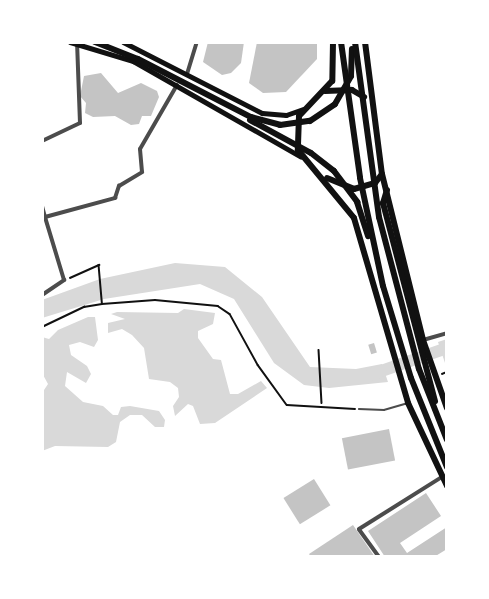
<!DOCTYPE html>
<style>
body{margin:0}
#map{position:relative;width:489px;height:599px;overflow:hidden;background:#fff;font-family:"Fira Sans",sans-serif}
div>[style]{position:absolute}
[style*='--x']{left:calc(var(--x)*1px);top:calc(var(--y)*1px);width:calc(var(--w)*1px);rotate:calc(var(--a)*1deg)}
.water>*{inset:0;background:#d9d9d9}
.river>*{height:12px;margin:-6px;padding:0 6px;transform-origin:6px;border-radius:6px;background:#d9d9d9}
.building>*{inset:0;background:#c4c4c4;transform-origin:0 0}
.path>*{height:1.5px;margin:-0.75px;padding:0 0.75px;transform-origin:0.75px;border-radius:0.75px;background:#111}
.service>*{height:1.5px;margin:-0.75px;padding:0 0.75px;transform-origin:0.75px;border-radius:0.75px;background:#4c4c4c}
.minor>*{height:4px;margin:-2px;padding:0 2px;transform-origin:2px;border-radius:2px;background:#4c4c4c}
.secondary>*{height:5px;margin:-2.5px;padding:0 2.5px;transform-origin:2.5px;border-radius:2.5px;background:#111}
.primary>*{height:6px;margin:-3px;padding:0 3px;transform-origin:3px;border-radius:3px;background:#111}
.trunk>*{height:6px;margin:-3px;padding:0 3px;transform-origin:3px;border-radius:3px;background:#111}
span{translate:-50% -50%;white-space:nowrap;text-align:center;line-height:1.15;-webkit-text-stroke:4.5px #fff;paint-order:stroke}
.frame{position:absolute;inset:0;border:44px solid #fff;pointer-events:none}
</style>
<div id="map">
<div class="water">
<div style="clip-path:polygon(175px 263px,225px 267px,262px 297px,310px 367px,356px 369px,382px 364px,388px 382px,329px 388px,304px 385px,274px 363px,234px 299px,200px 284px,104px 299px,42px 318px,42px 300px,100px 279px)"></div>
<div style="clip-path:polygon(184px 309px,215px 313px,213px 324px,198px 331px,198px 338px,213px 359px,221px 360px,230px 394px,238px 394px,261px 381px,267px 388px,215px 423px,200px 424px,193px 406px,188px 404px,175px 416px,173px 406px,179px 397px,178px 388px,170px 382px,149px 379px,144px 348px,132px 335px,122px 329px,108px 333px,108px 323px,125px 319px,111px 314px,117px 312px,178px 313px)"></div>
<div style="clip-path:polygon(88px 317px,95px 317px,98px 340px,94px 347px,80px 342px,69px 345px,71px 355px,87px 366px,91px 374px,86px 383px,67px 372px,65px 386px,83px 402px,103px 406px,113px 415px,118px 415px,121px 407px,130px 406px,159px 411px,165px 420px,164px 427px,155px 427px,142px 415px,130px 415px,120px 422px,116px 442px,108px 447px,55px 446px,42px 451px,42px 393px,48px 384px,42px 373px,42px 337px,49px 339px,58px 330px)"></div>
<div style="clip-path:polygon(447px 339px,447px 369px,438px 342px)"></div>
</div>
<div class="river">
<div style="--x:370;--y:375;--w:82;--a:-19.3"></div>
</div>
<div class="building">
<div style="clip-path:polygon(208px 42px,244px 42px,241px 63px,231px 73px,222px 75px,203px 62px)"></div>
<div style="clip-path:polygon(257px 42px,317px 42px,317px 59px,286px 92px,263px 93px,249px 83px)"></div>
<div style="clip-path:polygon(101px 73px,118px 93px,141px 83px,157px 91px,159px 97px,151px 116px,142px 116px,139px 124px,131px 125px,115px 116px,93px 117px,85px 113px,86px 103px,80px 96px,84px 76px)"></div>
<div style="left:374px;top:343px;width:10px;height:6px;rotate:73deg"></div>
<div style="left:389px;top:429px;width:32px;height:48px;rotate:79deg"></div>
<div style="left:314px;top:479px;width:31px;height:36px;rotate:58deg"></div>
<div style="clip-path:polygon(426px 493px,441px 516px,400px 543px,407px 553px,447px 527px,447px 549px,434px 557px,385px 557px,368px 531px)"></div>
<div style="clip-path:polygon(353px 525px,375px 557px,311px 557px,309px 554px)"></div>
</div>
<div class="path">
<div style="--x:70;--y:278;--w:32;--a:-24"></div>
<div style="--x:99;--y:265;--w:38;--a:85"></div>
<div style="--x:42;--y:327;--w:47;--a:-25.5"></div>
<div style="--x:84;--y:307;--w:18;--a:-9"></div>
<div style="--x:102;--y:304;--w:53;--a:-4.3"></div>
<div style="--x:155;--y:300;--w:63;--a:5.4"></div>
<div style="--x:218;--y:306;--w:14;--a:34"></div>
<div style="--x:230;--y:314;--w:58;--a:61.2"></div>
<div style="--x:258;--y:365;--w:49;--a:54.1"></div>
<div style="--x:287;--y:405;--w:68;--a:3.4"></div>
<div style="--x:319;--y:350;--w:53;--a:86.8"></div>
<div style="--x:442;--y:374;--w:5;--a:-22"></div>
</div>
<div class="service">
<div style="--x:359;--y:409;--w:25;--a:2"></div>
<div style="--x:384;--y:410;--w:22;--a:-16"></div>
</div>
<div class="minor">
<div style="--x:187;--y:74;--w:34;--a:-73"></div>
<div style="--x:42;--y:141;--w:42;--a:-25.3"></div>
<div style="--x:80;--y:123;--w:80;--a:-92.1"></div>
<div style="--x:42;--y:206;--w:11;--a:75"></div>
<div style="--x:42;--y:295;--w:27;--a:-34"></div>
<div style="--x:64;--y:280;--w:66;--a:-106.8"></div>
<div style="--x:45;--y:217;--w:73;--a:-15.2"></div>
<div style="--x:115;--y:198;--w:13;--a:-72"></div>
<div style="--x:119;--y:186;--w:27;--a:-31"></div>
<div style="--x:142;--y:172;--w:23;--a:-95"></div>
<div style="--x:140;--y:149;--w:74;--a:-60"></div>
<div style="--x:423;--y:340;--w:25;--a:-16"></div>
<div style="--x:379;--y:557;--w:34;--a:-126"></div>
<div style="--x:359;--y:529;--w:98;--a:-32.1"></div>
</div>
<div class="secondary">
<div style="--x:70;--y:42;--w:66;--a:16.8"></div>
<div style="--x:133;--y:61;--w:193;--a:29.7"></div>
<div style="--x:123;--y:42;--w:156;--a:27.1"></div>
<div style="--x:262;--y:113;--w:24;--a:5"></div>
<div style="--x:286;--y:115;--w:18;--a:-19"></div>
</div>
<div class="primary">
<div style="--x:333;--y:42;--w:39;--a:91"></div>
<div style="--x:332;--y:81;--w:48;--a:133.3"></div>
<div style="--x:299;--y:116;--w:34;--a:92"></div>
<div style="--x:298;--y:150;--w:88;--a:50.5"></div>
<div style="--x:354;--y:218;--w:193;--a:73.7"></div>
<div style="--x:408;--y:403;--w:92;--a:64.8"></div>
<div style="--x:365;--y:42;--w:133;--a:82.7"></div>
<div style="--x:382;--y:174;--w:171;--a:76.1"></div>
<div style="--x:423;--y:340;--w:72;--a:70.6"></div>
<div style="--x:325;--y:91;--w:27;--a:-2"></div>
<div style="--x:352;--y:90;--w:14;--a:30"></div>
<div style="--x:327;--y:178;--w:29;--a:22"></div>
<div style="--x:354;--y:189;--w:22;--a:-16"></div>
<div style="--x:375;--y:183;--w:11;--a:-52"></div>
</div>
<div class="trunk">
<div style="--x:95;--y:42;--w:46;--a:21.6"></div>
<div style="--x:138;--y:59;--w:127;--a:27.2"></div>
<div style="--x:251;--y:117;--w:30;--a:15"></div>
<div style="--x:280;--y:125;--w:30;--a:-8"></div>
<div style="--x:310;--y:121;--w:30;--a:-34"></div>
<div style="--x:335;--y:104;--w:32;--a:-60"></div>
<div style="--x:351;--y:76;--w:27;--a:-88"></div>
<div style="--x:341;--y:42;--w:137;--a:82"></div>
<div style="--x:360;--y:178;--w:110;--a:78"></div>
<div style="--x:383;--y:286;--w:96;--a:73.1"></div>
<div style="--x:411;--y:378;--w:96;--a:68"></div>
<div style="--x:355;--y:42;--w:177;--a:82.2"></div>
<div style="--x:379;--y:217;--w:157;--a:75.3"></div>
<div style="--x:419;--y:369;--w:76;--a:68.5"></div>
<div style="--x:250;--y:120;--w:69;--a:28.4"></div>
<div style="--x:311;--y:153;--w:29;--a:38"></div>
<div style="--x:334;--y:171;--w:39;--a:53"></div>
<div style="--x:357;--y:202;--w:36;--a:72"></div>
<div style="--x:387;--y:190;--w:14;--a:107"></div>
<div style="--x:383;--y:203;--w:205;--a:75.3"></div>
</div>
<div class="frame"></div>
</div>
